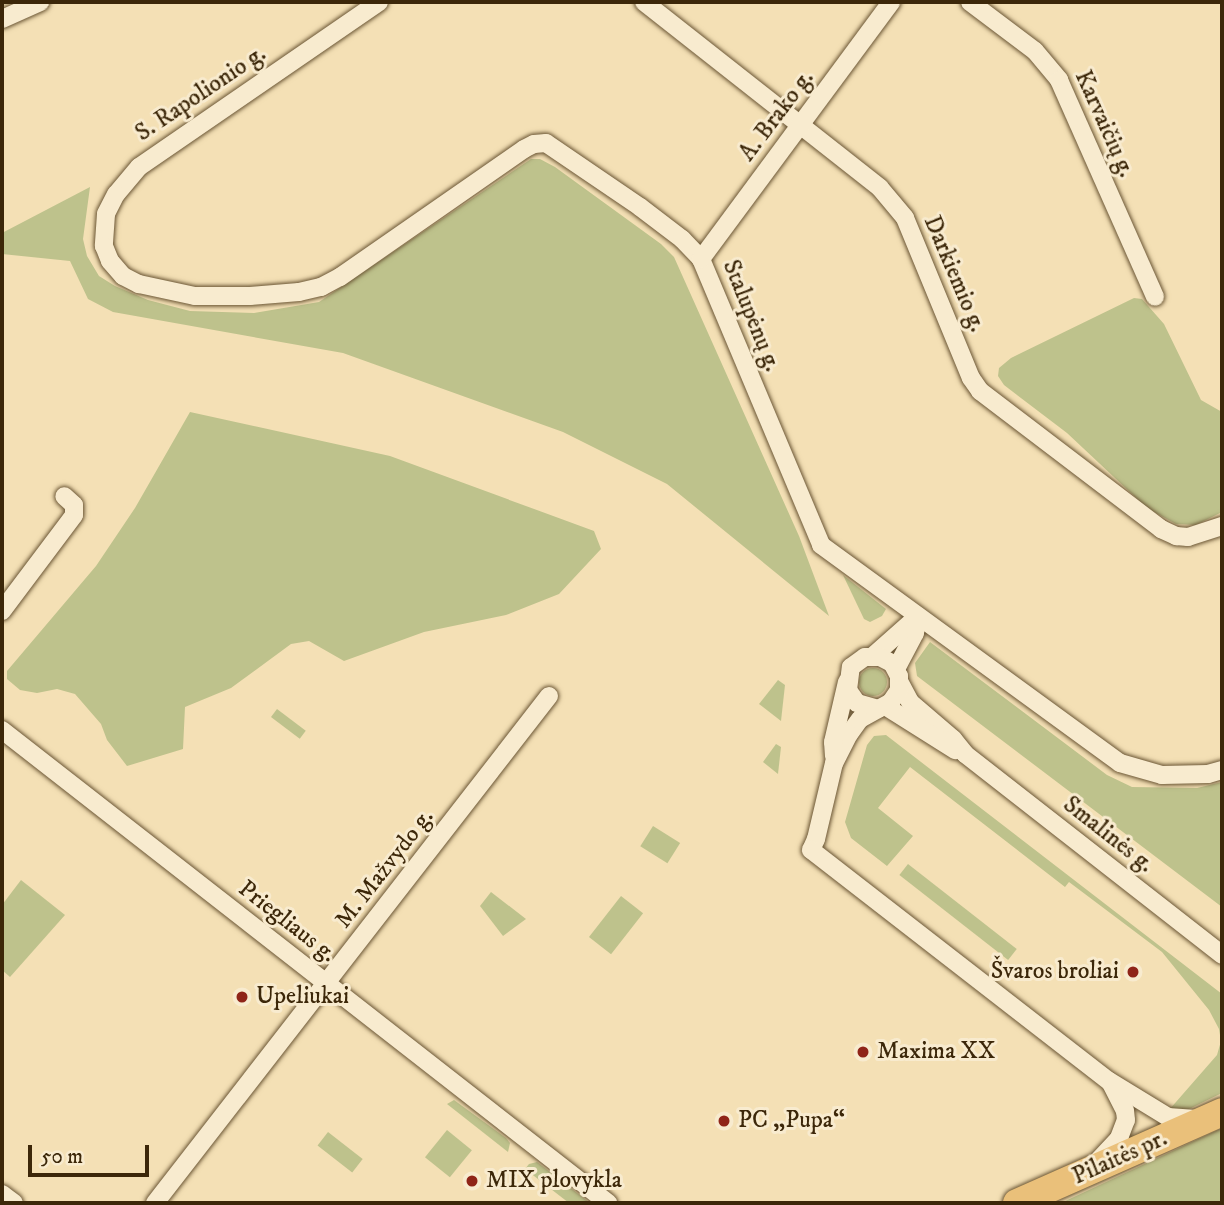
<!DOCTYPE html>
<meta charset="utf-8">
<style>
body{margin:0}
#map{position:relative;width:1224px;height:1205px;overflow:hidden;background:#f4e0b5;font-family:"IM FELL DW Pica",serif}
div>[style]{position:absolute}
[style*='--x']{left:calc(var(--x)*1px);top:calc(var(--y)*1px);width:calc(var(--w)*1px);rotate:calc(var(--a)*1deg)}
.green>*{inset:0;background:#bec28c;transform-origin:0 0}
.round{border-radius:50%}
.roads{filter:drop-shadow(0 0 2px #6a5534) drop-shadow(0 0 2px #6a5534)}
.minor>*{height:18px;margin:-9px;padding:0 9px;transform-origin:9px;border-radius:9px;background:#f8ebcf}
.primary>*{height:28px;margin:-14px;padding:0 14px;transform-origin:14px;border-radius:14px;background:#eac07a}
.dots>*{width:19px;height:19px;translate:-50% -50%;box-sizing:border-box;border:4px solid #f8ebcf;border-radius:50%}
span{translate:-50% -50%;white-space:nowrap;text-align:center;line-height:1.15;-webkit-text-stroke:6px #f8ebcf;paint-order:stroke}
.street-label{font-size:24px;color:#3c2709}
.poi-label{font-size:24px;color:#3c2709}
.right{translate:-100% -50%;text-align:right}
.left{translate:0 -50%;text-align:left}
.frame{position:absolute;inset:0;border:4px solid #3c2709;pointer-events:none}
.scale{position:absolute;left:28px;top:1145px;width:121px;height:32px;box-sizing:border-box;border:4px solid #3c2709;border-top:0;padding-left:9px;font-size:21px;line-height:24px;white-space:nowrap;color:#3c2709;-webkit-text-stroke:5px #f8ebcf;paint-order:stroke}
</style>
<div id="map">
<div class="green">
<div style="clip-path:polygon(531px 159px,540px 159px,555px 167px,661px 244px,674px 257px,799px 536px,829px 616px,667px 484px,563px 432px,343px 353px,113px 312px,88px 299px,70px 261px,2px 254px,2px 233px,90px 187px,83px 239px,87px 256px,99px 276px,115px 286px,148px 300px,190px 311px,254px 313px,319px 302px)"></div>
<div style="clip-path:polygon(1134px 298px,1142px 299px,1164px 324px,1201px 400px,1222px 412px,1222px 512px,1196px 525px,1176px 524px,1147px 508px,1067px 433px,1004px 385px,998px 376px,999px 368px,1011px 358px)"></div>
<div style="clip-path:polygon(190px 412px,390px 456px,594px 531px,601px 549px,559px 594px,506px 615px,424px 632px,344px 661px,309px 641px,291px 644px,231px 688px,185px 707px,183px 749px,127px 766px,107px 740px,101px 724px,75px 694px,57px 689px,37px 693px,20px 690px,7px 679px,7px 671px,96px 566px,135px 508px)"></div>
<div style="clip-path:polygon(843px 575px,886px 609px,882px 616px,870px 622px,864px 619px)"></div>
<div style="clip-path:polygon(930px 642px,1107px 775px,1132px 787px,1197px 788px,1222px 782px,1222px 907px,917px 676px,915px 663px)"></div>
<div class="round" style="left:859px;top:668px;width:28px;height:28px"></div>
<div style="clip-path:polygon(778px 680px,785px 685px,781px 721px,759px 704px)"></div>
<div style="left:277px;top:709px;width:36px;height:10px;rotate:37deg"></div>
<div style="clip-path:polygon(886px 735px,1222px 994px,1222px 1093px,1187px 1110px,1169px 1110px,1217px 1055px,1221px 1041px,1219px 1029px,1209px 1010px,1162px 952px,1069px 882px,1065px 887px,910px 767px,878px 808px,913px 836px,887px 866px,851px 838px,845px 822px,867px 745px,874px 736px)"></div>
<div style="clip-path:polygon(776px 744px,781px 747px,778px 774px,763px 762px)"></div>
<div style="left:653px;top:826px;width:32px;height:24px;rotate:32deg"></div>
<div style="left:908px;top:864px;width:138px;height:14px;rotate:38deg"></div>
<div style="clip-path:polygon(21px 880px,65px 915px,10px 977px,2px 970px,2px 905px)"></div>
<div style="clip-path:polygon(491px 892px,526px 919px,503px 936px,480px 906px)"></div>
<div style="left:621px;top:896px;width:28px;height:52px;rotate:38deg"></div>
<div style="clip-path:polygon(454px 1100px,506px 1138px,510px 1143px,508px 1152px,447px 1104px)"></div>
<div style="clip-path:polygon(1222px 1128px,1222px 1203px,1061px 1203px)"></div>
<div style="left:447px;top:1130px;width:32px;height:35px;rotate:39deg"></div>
<div style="left:328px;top:1132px;width:44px;height:17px;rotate:38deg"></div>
<div style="clip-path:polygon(537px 1162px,590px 1203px,569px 1203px,525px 1169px,529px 1164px)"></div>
</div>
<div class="roads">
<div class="minor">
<div style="--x:379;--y:2;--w:291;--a:145.5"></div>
<div style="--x:139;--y:167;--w:35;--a:130"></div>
<div style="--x:116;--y:194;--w:22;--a:117"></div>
<div style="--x:106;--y:214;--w:32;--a:94"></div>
<div style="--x:104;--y:246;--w:16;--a:68"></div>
<div style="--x:110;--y:261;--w:20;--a:49"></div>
<div style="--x:123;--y:276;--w:18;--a:27"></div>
<div style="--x:139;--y:284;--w:57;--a:12.1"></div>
<div style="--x:195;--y:296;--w:55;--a:0"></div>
<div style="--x:250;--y:296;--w:49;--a:-4.7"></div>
<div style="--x:299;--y:292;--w:23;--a:-13"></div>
<div style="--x:321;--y:287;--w:21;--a:-28"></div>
<div style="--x:340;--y:277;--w:224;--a:-34.8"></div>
<div style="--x:524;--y:149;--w:11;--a:-27"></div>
<div style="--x:534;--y:144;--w:12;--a:-5"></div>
<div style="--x:546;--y:143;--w:114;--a:34.2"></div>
<div style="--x:640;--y:207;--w:53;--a:37.3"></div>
<div style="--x:682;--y:239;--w:28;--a:46"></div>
<div style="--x:701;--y:259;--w:310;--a:67.2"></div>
<div style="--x:821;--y:545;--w:370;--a:36.1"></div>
<div style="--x:1120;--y:763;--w:44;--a:15.9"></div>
<div style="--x:1162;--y:775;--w:46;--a:-1.2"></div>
<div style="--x:1208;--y:774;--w:15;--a:-16"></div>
<div style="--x:644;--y:2;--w:300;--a:38.2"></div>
<div style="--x:880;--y:188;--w:39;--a:50"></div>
<div style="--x:905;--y:218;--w:173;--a:67.6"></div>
<div style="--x:971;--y:378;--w:16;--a:55"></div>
<div style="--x:980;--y:391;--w:228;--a:37.3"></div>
<div style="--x:1161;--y:529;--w:17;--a:25"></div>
<div style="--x:1176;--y:536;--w:12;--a:5"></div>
<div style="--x:1188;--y:537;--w:36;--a:-18"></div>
<div style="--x:970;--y:2;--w:81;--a:37"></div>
<div style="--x:1035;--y:51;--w:38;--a:50"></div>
<div style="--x:1059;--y:80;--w:237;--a:66.1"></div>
<div style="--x:2;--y:19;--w:42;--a:-24.1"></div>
<div style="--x:701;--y:259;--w:320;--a:-53.5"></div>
<div style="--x:2;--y:611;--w:120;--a:-53.1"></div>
<div style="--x:74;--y:515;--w:10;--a:-90"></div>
<div style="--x:74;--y:505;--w:13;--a:-138"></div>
<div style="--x:873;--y:656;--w:60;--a:-41.6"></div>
<div style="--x:896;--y:669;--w:41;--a:-62.2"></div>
<div style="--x:915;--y:633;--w:17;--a:-80"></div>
<div style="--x:900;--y:683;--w:21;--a:62"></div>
<div style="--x:910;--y:702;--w:57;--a:40.7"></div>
<div style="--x:953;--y:739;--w:19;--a:51"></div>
<div style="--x:965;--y:754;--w:326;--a:38"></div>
<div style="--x:885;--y:706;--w:83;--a:32.2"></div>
<div style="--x:878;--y:709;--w:22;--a:-164"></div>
<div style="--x:857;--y:703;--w:16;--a:-125"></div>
<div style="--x:848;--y:690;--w:23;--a:-83"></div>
<div style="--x:851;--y:667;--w:17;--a:-36"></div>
<div style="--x:865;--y:657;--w:15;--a:0"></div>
<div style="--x:880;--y:657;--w:13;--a:27"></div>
<div style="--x:892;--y:663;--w:15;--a:62"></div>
<div style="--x:899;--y:676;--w:14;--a:90"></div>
<div style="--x:899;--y:690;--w:14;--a:124"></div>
<div style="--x:891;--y:702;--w:35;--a:151"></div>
<div style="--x:860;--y:719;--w:19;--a:126"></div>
<div style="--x:849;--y:734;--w:33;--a:117"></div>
<div style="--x:834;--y:763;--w:78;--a:103.3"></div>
<div style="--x:816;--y:839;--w:12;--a:114"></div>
<div style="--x:811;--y:850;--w:377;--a:37.8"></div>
<div style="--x:1109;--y:1081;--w:69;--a:31.4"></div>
<div style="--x:1168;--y:1117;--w:28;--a:4"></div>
<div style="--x:2;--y:730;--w:769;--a:37.97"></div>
<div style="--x:834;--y:756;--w:14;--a:-94"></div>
<div style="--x:833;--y:742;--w:62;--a:-76.9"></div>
<div style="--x:1097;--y:1162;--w:33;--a:-47"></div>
<div style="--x:1119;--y:1138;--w:19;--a:-69"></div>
<div style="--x:1126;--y:1120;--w:9;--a:-96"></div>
<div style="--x:1125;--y:1111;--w:30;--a:-117"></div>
<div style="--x:2;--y:1194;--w:15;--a:37"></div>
<div style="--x:155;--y:1203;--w:642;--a:-52.15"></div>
</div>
<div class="primary">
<div style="--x:1017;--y:1203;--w:224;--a:-23.9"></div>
</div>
</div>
<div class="dots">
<div style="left:1133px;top:972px;background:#8f2418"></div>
<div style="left:242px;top:997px;background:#8f2418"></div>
<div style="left:863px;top:1052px;background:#8f2418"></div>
<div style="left:724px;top:1121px;background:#8f2418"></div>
<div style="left:472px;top:1181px;background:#8f2418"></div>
</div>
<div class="street-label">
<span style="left:201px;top:94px;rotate:-34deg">S. Rapolionio g.</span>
<span style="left:777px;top:116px;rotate:-53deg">A. Brako g.</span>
<span style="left:1104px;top:124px;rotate:66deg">Karvaičių g.</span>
<span style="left:954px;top:274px;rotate:67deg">Darkiemio g.</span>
<span style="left:751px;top:316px;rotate:68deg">Stalupėnų g.</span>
<span style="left:1108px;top:835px;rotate:38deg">Smalinės g.</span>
<span style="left:385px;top:869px;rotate:-52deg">M. Mažvydo g.</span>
<span style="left:287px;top:922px;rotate:38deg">Priegliaus g.</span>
<span style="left:1120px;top:1158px;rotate:-24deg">Pilaitės pr.</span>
</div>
<div class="poi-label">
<span class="right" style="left:1119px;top:972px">Švaros broliai</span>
<span class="left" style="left:256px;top:997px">Upeliukai</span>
<span class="left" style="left:877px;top:1052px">Maxima XX</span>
<span class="left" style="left:738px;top:1121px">PC „Pupa“</span>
<span class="left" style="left:486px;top:1181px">MIX plovykla</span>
</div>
<div class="frame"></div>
<div class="scale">50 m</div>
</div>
